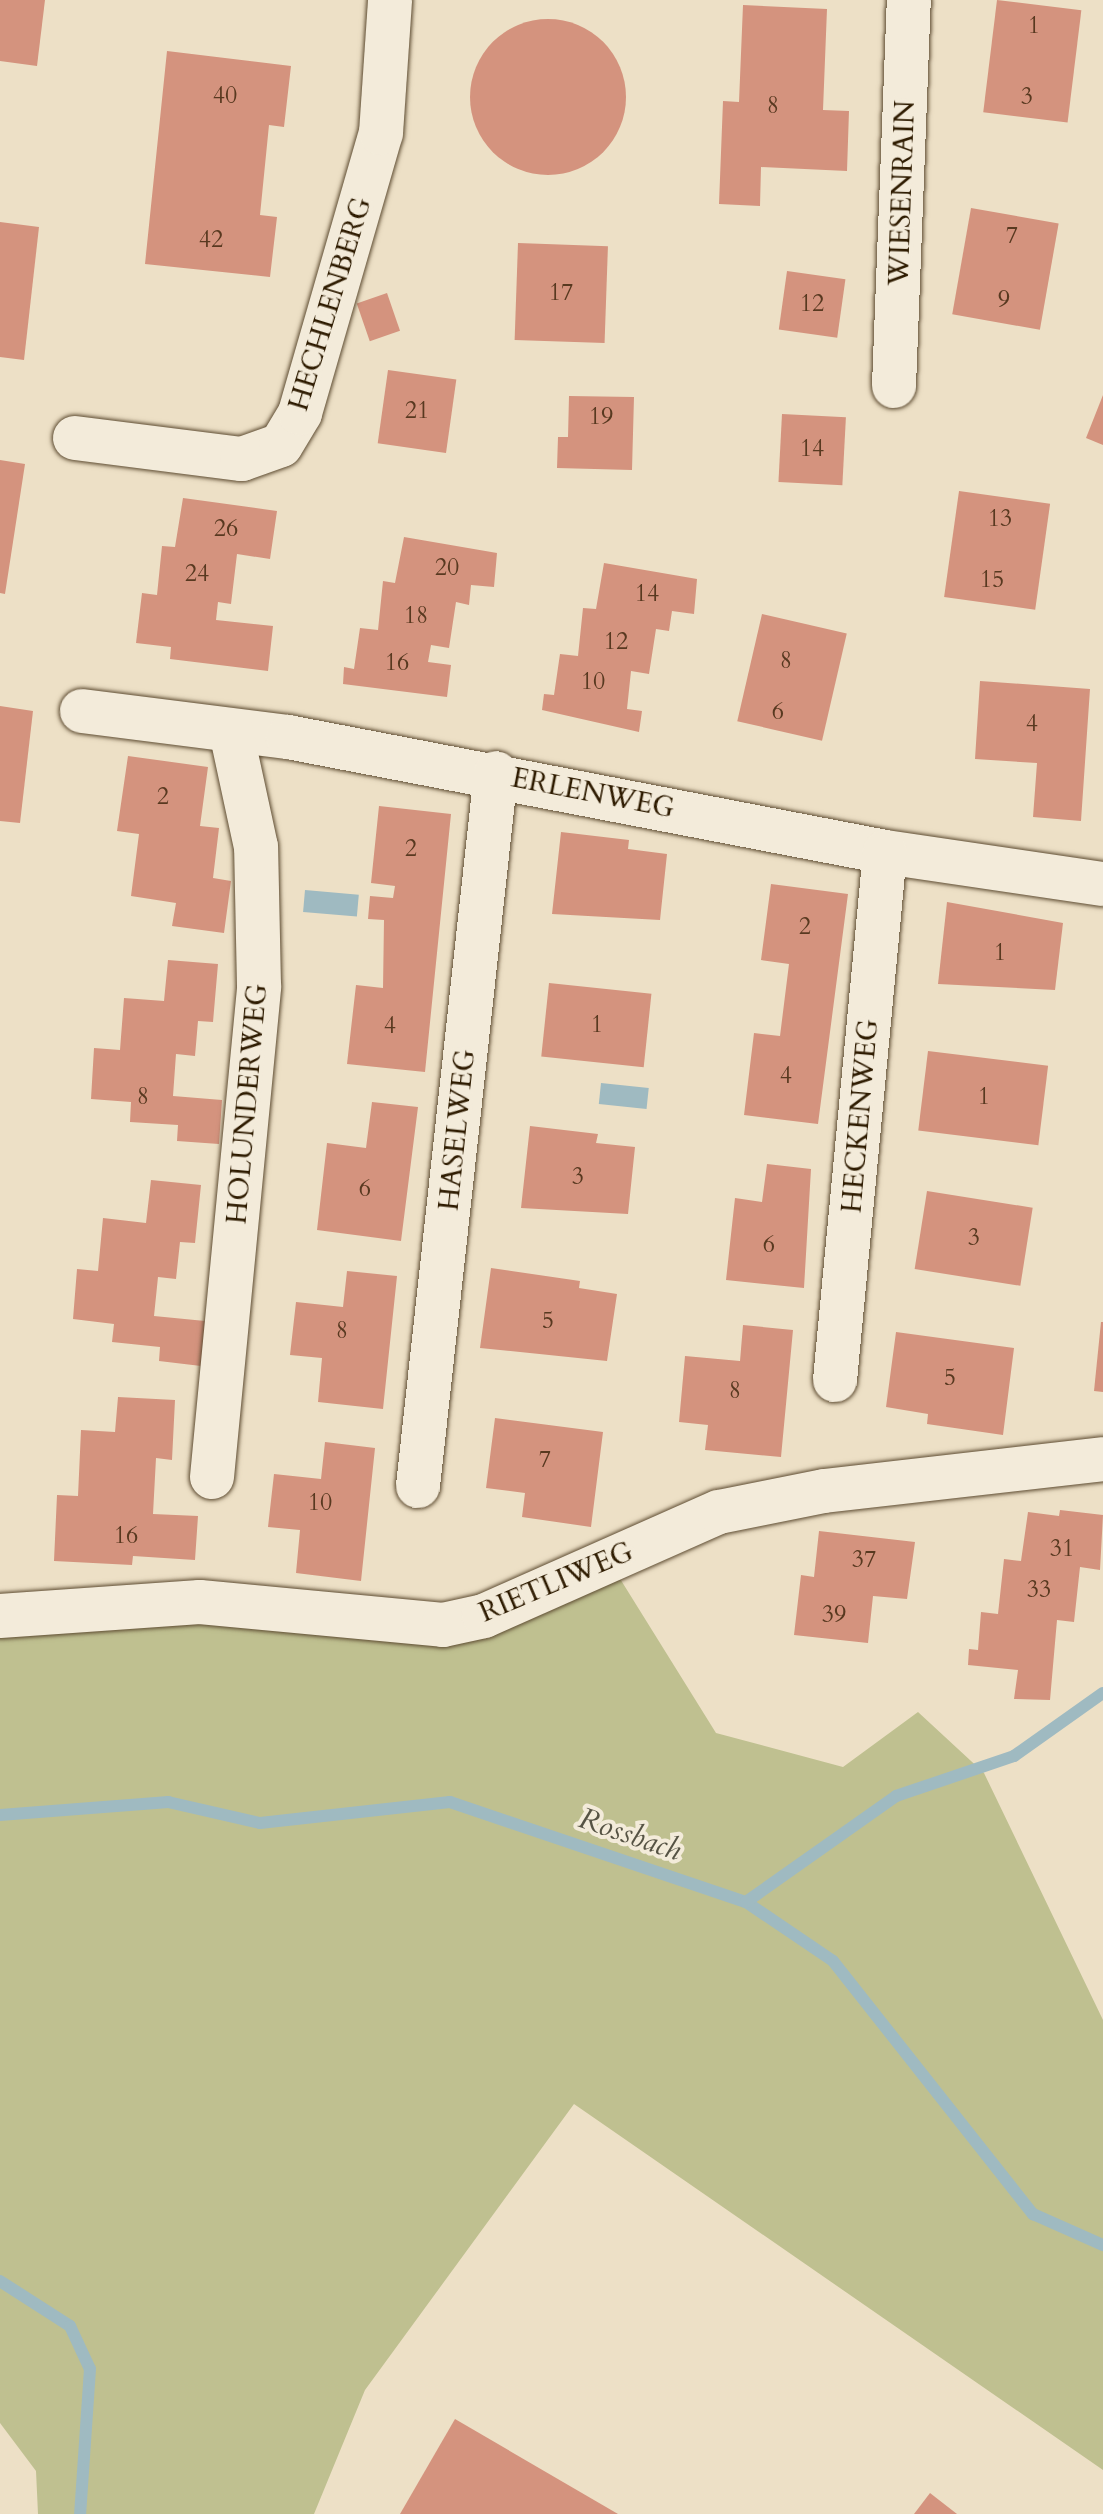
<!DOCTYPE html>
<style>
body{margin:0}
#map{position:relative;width:1103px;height:2514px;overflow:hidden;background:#ede0c6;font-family:Cardo,serif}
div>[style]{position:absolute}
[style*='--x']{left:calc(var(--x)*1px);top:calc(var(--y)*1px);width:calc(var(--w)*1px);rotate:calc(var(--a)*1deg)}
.green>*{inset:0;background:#bfc090}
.water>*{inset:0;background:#9fbac1;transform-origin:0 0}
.stream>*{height:12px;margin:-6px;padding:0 6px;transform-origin:6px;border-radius:6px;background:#9fbac1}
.building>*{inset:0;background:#d4937e;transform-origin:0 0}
.round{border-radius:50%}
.roads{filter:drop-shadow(0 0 2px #5e4c32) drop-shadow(0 0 2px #5e4c32)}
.street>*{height:44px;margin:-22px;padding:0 22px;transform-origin:22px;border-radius:22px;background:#f3ebda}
span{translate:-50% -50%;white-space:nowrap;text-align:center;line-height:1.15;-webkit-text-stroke:8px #f3ebda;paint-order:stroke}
.number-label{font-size:24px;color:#583920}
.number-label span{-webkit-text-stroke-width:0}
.street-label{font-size:28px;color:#2e1b00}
.water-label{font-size:30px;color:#565344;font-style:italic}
</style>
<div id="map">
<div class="green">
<div style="clip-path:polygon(609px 1561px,716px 1733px,843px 1767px,918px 1712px,984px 1773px,1103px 2020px,1103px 2470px,574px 2104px,365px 2390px,314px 2514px,38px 2514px,36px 2471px,0 2423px,0 1616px,405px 1626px)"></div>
</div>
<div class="water">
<div style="left:305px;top:890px;width:54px;height:22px;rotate:5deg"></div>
<div style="left:601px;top:1083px;width:48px;height:21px;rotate:6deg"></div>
</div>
<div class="stream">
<div style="--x:0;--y:1815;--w:169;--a:-4.4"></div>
<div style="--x:168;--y:1802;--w:94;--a:12.9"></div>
<div style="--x:260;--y:1823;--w:191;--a:-6.3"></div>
<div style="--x:450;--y:1802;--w:312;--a:18.7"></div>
<div style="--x:746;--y:1902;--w:105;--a:34.1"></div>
<div style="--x:833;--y:1961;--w:323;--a:51.7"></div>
<div style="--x:1033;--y:2214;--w:77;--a:23.9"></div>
<div style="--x:746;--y:1902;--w:184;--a:-35.2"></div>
<div style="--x:896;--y:1796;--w:125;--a:-18.7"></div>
<div style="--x:1014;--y:1756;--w:109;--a:-35.3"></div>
<div style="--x:0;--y:2281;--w:83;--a:32.7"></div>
<div style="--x:70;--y:2326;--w:47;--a:65.1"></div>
<div style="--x:90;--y:2369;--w:145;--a:93.9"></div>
</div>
<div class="building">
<div style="clip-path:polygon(0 0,45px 0,37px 66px,0 61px)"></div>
<div style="left:997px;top:0;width:85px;height:113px;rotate:7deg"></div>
<div style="clip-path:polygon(743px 5px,827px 9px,823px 110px,849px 111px,847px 171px,761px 167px,760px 206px,719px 204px,723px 101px,739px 102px)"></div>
<div class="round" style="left:470px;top:19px;width:156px;height:156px"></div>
<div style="clip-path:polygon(167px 51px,291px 66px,284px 127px,269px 125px,260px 215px,277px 217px,270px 277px,145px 264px)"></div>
<div style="left:971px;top:208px;width:89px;height:108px;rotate:10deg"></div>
<div style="clip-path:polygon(0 222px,39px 227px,24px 360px,0 357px)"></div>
<div style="left:518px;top:243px;width:90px;height:97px;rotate:2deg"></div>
<div style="left:787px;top:271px;width:59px;height:59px;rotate:8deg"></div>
<div style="left:387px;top:293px;width:40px;height:32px;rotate:71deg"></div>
<div style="left:388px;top:370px;width:69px;height:74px;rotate:8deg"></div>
<div style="clip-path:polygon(1103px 395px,1103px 445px,1086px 438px)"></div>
<div style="clip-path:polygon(569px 396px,634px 397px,632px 470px,557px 468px,558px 437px,568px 437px)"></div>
<div style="left:782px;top:414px;width:64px;height:68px;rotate:3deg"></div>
<div style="clip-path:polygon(0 460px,25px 464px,5px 594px,0 593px)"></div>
<div style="left:959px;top:491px;width:92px;height:107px;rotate:8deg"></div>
<div style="clip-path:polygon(183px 498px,277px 511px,270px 559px,237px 554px,231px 604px,218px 602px,216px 620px,273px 626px,268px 671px,170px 659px,171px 647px,136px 643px,142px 593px,157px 595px,162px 546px,175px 547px)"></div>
<div style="clip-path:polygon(404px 537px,497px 553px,494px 587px,471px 585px,469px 605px,456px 602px,449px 648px,431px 645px,428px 662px,451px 665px,447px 697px,343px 684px,344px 667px,354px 669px,360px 628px,378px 630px,383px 581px,395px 583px)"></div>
<div style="clip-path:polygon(604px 563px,697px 579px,694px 614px,672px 611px,669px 631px,656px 629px,649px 674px,631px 671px,627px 709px,642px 711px,639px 732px,542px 710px,544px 694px,554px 695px,560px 654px,578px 656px,583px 608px,596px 609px)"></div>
<div style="left:762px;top:614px;width:87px;height:110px;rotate:13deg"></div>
<div style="clip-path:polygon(980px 681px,1090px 689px,1081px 821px,1033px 817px,1037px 763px,975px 759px)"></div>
<div style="clip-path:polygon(0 706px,33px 711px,20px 823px,0 821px)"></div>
<div style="clip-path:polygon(128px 756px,208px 767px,200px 826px,219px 828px,213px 878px,231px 881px,224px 933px,172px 926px,176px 903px,131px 896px,139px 834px,117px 831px)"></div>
<div style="clip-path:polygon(379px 806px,451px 814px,425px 1072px,347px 1064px,356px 985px,383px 988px,384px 920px,368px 919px,370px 896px,393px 898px,395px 886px,371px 883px)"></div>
<div style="clip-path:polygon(561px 832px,629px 840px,628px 849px,667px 854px,660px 920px,552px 914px)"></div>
<div style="clip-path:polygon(771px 884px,848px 894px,818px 1124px,744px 1115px,754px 1033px,780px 1036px,789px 964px,761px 960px)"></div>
<div style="clip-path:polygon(947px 902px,1063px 923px,1055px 990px,938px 984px)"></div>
<div style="clip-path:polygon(168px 960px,218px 964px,213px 1022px,198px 1021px,195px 1056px,176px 1054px,173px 1096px,222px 1100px,219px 1144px,177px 1141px,178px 1125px,130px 1122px,131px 1102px,91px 1099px,94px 1048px,120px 1050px,124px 998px,164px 1001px)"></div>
<div style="left:549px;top:983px;width:103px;height:74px;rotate:6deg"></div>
<div style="left:928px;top:1051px;width:121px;height:80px;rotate:7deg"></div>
<div style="clip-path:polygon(372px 1102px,418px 1107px,401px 1241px,317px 1230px,327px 1143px,366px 1148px)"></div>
<div style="clip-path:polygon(530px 1126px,598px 1134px,596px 1143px,635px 1147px,628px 1214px,521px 1208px)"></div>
<div style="clip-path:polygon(767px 1164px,811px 1169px,804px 1288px,726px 1280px,735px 1198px,762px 1202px)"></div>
<div style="clip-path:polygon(151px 1180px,201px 1185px,195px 1243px,180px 1242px,176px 1279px,158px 1277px,154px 1316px,205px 1321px,201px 1366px,159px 1361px,160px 1347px,112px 1342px,114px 1324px,73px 1319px,77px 1269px,98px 1271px,103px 1218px,146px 1223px)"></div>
<div style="left:927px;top:1191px;width:107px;height:79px;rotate:9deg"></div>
<div style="clip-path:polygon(491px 1268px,580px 1281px,579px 1288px,617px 1294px,607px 1361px,480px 1348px)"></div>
<div style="clip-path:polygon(347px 1271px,397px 1276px,383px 1409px,318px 1402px,322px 1358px,290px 1355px,296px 1302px,343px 1307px)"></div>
<div style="clip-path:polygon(1101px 1322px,1103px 1322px,1103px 1392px,1094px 1391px)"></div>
<div style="clip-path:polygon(743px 1325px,793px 1330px,781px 1457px,705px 1450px,708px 1425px,679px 1422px,685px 1356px,740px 1361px)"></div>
<div style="clip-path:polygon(896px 1332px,1014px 1348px,1003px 1435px,927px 1424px,928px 1414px,886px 1407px)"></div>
<div style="clip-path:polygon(118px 1397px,175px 1400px,172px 1460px,156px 1458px,153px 1514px,198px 1516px,195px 1560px,133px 1556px,132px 1565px,54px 1561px,57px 1495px,78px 1496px,81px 1430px,115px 1432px)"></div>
<div style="clip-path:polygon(495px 1418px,603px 1432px,591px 1527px,522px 1517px,525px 1493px,486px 1488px)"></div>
<div style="clip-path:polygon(325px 1442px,375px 1448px,361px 1581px,296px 1573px,300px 1530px,268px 1527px,274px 1474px,321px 1479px)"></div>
<div style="clip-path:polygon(1060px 1510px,1103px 1515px,1100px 1570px,1080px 1567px,1074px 1622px,1057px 1620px,1050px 1700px,1014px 1699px,1018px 1670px,968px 1665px,969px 1649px,978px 1650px,981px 1612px,998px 1614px,1004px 1559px,1021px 1561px,1028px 1512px,1059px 1516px)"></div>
<div style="clip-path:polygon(819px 1531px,915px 1542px,907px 1599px,873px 1596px,868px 1643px,794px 1635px,801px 1575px,814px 1577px)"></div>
<div style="clip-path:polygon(455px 2419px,618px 2514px,400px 2514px)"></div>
<div style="clip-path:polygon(930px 2493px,957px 2514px,914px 2514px)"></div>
</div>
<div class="roads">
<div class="street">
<div style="--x:894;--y:386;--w:386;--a:-87.8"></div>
<div style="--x:75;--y:438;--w:168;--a:7.2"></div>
<div style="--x:242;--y:459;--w:41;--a:-19.7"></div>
<div style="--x:281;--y:445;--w:37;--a:-59"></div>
<div style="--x:300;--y:413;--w:291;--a:-73.9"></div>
<div style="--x:381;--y:133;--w:133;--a:-86.1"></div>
<div style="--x:82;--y:711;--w:208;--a:7.2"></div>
<div style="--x:288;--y:737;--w:608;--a:10.9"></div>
<div style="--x:885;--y:852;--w:220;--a:8.4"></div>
<div style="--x:835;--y:1380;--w:530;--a:-84.59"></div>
<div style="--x:212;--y:1477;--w:493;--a:-84.5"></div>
<div style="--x:259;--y:986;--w:139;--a:-91.2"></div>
<div style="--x:256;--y:847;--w:119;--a:-102.2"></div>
<div style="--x:418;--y:1486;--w:717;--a:-83.76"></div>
<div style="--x:0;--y:1616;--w:200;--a:-4"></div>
<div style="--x:200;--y:1602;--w:244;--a:5.4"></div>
<div style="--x:443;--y:1625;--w:42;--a:-12.4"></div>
<div style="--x:484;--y:1616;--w:257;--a:-23.9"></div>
<div style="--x:719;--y:1512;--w:107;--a:-11.3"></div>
<div style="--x:824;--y:1491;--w:281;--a:-6.5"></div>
</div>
</div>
<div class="number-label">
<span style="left:1034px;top:26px">1</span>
<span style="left:225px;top:96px">40</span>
<span style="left:1027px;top:97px">3</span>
<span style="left:773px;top:106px">8</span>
<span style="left:1012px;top:236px">7</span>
<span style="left:211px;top:240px">42</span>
<span style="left:561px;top:293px">17</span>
<span style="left:1004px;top:300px">9</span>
<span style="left:812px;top:304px">12</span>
<span style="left:417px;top:411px">21</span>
<span style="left:601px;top:417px">19</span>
<span style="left:812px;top:449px">14</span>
<span style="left:1000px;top:519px">13</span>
<span style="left:226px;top:529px">26</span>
<span style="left:447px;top:568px">20</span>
<span style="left:197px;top:574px">24</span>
<span style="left:992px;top:580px">15</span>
<span style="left:647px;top:594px">14</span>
<span style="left:416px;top:616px">18</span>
<span style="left:616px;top:642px">12</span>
<span style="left:786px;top:661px">8</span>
<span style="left:397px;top:663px">16</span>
<span style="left:593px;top:682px">10</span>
<span style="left:778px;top:712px">6</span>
<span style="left:1032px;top:724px">4</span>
<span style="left:163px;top:797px">2</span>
<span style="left:411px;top:849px">2</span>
<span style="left:805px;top:927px">2</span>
<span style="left:1000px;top:953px">1</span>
<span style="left:597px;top:1025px">1</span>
<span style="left:390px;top:1026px">4</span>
<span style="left:786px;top:1076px">4</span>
<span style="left:143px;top:1097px">8</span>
<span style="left:984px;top:1097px">1</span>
<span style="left:578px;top:1177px">3</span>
<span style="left:365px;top:1189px">6</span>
<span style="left:974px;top:1238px">3</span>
<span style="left:769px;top:1245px">6</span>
<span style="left:548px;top:1321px">5</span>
<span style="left:342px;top:1331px">8</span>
<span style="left:950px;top:1378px">5</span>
<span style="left:735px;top:1391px">8</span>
<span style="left:545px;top:1460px">7</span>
<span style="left:320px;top:1503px">10</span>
<span style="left:126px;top:1536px">16</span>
<span style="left:1062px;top:1549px">31</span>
<span style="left:864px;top:1560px">37</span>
<span style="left:1039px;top:1590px">33</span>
<span style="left:834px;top:1615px">39</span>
</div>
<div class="street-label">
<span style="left:902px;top:193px;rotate:-88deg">WIESENRAIN</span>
<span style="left:330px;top:304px;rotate:-73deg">HECHLENBERG</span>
<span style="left:593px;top:793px;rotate:11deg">ERLENWEG</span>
<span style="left:247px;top:1104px;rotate:-85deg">HOLUNDERWEG</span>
<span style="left:860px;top:1116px;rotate:-85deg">HECKENWEG</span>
<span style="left:457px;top:1130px;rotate:-84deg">HASELWEG</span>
<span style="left:556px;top:1582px;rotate:-23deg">RIETLIWEG</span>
</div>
<div class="water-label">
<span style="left:630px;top:1835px;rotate:19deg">Rossbach</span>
</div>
</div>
